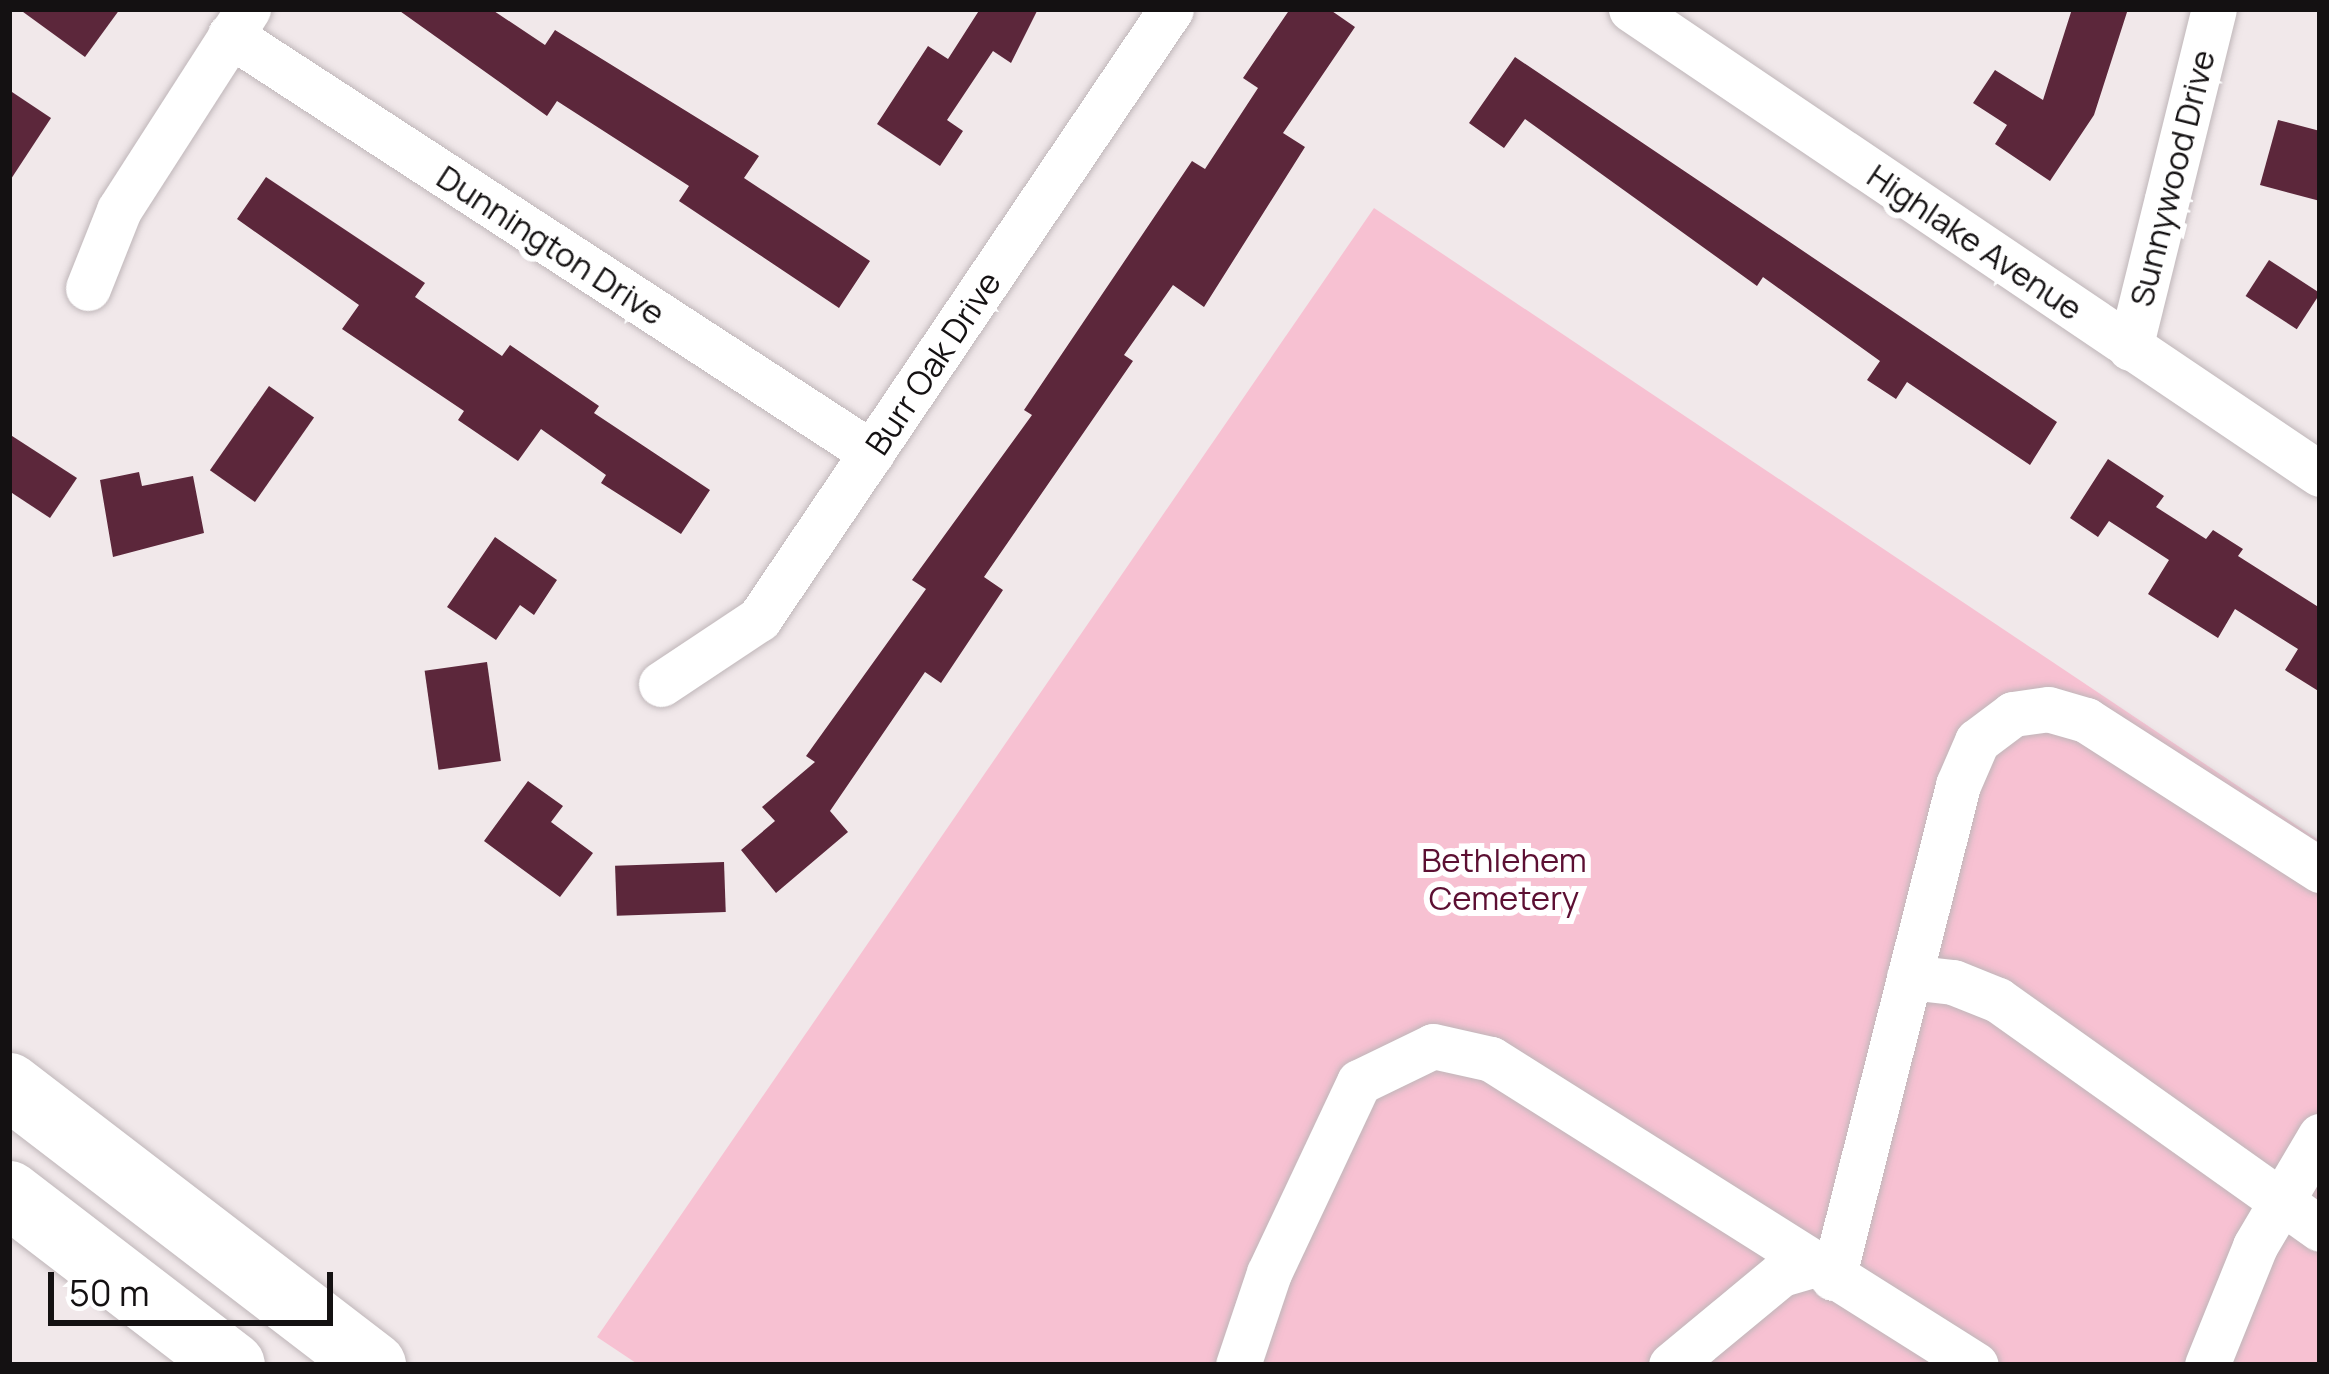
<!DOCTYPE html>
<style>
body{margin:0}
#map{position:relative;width:2329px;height:1374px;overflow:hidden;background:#f1e8ea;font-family:Manrope,sans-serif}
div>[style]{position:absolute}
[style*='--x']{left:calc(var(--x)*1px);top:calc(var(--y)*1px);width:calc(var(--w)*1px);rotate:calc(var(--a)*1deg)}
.green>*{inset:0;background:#f7c1d2}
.building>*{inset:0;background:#5c273b;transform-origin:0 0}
.roads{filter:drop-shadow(0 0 3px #bfb6b9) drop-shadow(0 0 3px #bfb6b9)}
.minor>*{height:45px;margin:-22.5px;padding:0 22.5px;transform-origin:22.5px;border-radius:22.5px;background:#fff}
.highway>*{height:66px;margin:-33px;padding:0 33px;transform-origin:33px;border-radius:33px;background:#fff}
span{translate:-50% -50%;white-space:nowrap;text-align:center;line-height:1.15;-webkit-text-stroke:12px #fff;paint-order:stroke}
.street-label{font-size:33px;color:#141112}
.park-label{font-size:33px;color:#5c0f32}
.frame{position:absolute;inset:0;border:12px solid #141112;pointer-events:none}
.scale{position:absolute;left:48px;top:1272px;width:285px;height:54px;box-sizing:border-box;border:6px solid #141112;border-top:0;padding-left:15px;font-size:36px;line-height:42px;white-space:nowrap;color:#141112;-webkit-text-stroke:9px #fff;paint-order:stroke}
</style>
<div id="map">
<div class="green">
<div style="clip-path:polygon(1374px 208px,2320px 841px,2320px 1365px,639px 1365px,597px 1337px)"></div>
</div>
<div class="building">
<div style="clip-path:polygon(19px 9px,120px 9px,85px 57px)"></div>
<div style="clip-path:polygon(397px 9px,491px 9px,545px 45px,555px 30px,759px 156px,744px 178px,870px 261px,839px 308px,679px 201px,689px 186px,557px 101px,547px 116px)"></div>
<div style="clip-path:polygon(980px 9px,1038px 9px,1011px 63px,993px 51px,947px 120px,963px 131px,940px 166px,877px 124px,928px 46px,948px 59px)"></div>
<div style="clip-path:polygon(1290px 9px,1329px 9px,1355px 27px,1283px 133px,1305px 147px,1204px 307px,1173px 285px,1124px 355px,1133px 361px,984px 577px,1003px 590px,941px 683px,925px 672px,830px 811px,848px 832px,776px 893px,741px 850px,775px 821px,762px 807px,815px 762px,806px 756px,926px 589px,912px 580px,1032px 415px,1024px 410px,1192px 161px,1205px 169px,1258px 88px,1243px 78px)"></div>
<div style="clip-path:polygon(2072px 9px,2128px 9px,2094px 115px,2050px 181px,1995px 144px,2007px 125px,1973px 103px,1995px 70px,2043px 100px)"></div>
<div style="clip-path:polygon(1515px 57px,2057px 422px,2030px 465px,1907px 382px,1896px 399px,1867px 380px,1880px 361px,1763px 277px,1757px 286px,1525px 119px,1504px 148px,1469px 123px)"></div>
<div style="clip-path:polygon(9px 90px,51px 118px,9px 182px)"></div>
<div style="clip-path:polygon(2278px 120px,2320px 131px,2320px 201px,2260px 185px)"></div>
<div style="clip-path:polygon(266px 177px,425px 283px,415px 297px,502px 356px,510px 345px,599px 406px,594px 413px,710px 490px,681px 534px,601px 483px,606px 475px,541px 429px,518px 461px,458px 420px,464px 411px,342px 329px,359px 305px,237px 219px)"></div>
<div style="left:2269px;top:260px;width:61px;height:43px;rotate:33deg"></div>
<div style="left:269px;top:386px;width:55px;height:103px;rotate:35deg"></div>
<div style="clip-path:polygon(9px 434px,77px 478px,50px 518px,9px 491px)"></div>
<div style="clip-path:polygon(2108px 459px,2164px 496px,2156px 507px,2206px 539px,2213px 530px,2243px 549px,2238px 556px,2320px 608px,2320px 692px,2285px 670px,2298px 649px,2235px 609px,2218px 638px,2148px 594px,2169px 560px,2109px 521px,2098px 537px,2070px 518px)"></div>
<div style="clip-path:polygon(139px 472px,142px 486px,193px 476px,204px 533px,113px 557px,100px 480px)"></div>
<div style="clip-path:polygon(495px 537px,557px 580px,534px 615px,520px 605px,496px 640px,447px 607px)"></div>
<div style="left:487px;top:662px;width:100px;height:63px;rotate:82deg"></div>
<div style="clip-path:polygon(528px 781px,563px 806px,551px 822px,593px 853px,560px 897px,484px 841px)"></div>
<div style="left:724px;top:862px;width:50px;height:109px;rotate:88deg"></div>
</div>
<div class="roads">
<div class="minor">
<div style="--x:1631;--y:9;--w:831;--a:34.02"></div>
<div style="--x:230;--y:35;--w:766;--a:33.07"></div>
<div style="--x:88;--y:288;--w:84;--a:-68.3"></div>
<div style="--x:119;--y:210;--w:239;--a:-57.3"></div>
<div style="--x:2130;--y:348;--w:349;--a:-76.1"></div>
<div style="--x:661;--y:684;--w:118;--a:-33.6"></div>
<div style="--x:759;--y:619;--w:736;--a:-55.96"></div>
<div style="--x:1909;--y:977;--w:44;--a:6.5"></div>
<div style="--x:1953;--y:982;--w:48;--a:21.8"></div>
<div style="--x:1998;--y:1000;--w:395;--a:35.4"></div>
<div style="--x:1833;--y:1278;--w:509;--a:-75.77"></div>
<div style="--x:1958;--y:785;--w:48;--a:-66.6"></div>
<div style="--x:1977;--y:741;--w:45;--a:-36.9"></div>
<div style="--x:2013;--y:714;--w:35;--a:-8"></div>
<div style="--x:2048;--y:709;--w:40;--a:16"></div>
<div style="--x:2086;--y:720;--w:278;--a:32.7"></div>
<div style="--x:1238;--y:1365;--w:97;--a:-71.4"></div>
<div style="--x:1269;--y:1273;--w:211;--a:-64.8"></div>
<div style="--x:1359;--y:1082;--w:82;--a:-25.9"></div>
<div style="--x:1433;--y:1046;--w:59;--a:12.6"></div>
<div style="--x:1491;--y:1059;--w:573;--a:32.25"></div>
<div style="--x:1671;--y:1365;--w:143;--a:-39.6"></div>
<div style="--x:1781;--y:1274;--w:33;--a:-16"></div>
<div style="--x:2207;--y:1365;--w:128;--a:-68"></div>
<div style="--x:2255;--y:1246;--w:128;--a:-59.4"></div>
</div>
<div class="highway">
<div style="--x:9;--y:1086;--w:459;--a:37.5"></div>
<div style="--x:9;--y:1194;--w:281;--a:37.5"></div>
</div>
</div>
<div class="street-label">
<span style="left:2172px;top:178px;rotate:-76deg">Sunnywood Drive</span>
<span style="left:1975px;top:242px;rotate:34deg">Highlake Avenue</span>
<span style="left:551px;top:245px;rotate:33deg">Dunnington Drive</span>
<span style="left:933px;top:363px;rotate:-56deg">Burr Oak Drive</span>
</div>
<div class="park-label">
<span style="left:1504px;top:879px">Bethlehem<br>Cemetery</span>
</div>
<div class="frame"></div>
<div class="scale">50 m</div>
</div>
